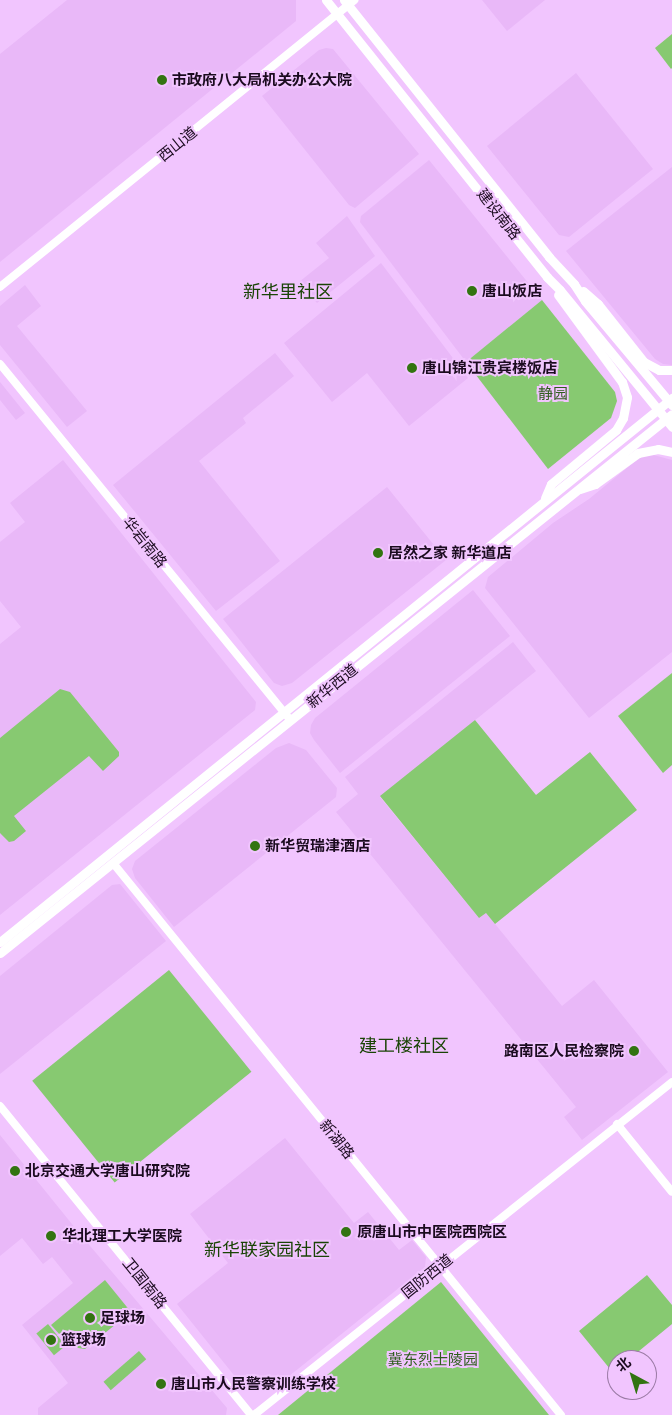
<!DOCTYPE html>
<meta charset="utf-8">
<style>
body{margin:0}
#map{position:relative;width:672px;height:1415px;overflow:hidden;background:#f1c5fe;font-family:Poppins,"Noto Sans SC",sans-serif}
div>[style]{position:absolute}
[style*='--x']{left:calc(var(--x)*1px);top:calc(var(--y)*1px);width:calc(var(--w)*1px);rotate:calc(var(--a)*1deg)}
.built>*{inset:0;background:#e9b8f8}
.green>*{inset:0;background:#87c971;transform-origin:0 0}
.secondary>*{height:8px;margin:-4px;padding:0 4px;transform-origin:4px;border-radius:4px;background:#fff}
.primary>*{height:9px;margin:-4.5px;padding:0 4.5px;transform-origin:4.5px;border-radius:4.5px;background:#fff}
.dots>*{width:14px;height:14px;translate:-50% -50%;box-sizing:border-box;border:2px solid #f1c5fe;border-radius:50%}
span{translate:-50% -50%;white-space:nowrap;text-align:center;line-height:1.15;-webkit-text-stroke:4px #f1c5fe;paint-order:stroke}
.poi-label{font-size:15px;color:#1b0b1f;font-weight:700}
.left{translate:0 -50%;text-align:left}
.right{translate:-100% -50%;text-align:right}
.street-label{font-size:15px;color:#1b0b1f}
.park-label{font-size:15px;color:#2f5e1d}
.quarter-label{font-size:18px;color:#1a4406}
.north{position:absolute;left:607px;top:1350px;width:50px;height:50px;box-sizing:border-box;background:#f1c5fe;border:1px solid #9b7ba5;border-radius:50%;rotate:321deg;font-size:14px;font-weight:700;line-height:20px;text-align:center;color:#1b0b1f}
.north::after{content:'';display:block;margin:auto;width:18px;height:22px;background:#327411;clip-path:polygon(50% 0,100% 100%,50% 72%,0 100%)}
</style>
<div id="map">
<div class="built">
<div style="clip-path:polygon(67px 0,296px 0,296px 21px,0 262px,0 54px)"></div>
<div style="clip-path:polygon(482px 0,545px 0,507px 31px)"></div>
<div style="clip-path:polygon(326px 48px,333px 49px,419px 154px,355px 208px,349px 205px,262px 96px,319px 50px)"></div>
<div style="clip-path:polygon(576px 73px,653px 169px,569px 237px,559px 235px,487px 146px)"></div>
<div style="clip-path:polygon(429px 160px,542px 300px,466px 362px,360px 222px,361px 216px)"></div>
<div style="clip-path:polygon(672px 167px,672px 365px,663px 364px,655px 359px,566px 251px)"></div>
<div style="clip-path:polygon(347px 216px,375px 256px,317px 303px,299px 282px,329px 258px,316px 243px)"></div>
<div style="clip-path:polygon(381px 263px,468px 378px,409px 426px,367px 373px,332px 402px,284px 343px)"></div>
<div style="clip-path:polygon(25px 285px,41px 306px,17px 326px,87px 411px,67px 427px,0 345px,0 306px)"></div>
<div style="clip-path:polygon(275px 353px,294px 376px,243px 418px,246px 423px,199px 461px,280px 561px,216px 611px,113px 485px)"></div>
<div style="clip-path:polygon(0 382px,25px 413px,16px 420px,0 400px)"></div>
<div style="clip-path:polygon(650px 454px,672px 460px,672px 652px,589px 718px,485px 588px,488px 577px,553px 523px,589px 499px,639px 458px)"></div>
<div style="clip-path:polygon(63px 460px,256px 702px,255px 710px,0 915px,0 644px,21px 627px,0 601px,0 542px,25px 522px,10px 503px)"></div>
<div style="clip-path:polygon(387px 487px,446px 560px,292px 683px,282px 686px,274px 683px,223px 619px)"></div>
<div style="clip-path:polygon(473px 590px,510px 636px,340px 773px,314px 740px,310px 733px,311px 725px,315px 718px)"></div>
<div style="clip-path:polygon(513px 642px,536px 671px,380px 797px,479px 918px,486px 913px,562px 1006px,594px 980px,668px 1072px,582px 1140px,564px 1117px,576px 1107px,336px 812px,358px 794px,345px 777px)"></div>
<div style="clip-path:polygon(289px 743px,306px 750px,337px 788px,336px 797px,174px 927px,135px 878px,132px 869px,135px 861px,276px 748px)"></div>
<div style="clip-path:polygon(120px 884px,166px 941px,0 1074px,0 976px,112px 885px)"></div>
<div style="clip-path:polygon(0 1135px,80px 1234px,227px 1408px,226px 1415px,38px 1415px,38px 1408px,68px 1383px,22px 1325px,73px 1283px,52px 1257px,43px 1264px,22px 1238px,0 1256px)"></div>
<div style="clip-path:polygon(285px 1138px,354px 1223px,368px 1212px,399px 1250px,412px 1240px,426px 1257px,425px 1267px,273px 1389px,241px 1384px,177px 1304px,228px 1263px,190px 1214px)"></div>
</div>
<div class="green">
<div style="clip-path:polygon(672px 34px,672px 68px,671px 69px,655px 48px)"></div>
<div style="clip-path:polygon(542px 300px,615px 392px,617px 401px,611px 418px,548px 469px,466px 362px)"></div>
<div style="clip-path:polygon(672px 673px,672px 765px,663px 773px,618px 716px)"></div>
<div style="clip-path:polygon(60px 689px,70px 692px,119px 752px,119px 756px,103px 771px,89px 756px,14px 816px,26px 831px,14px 841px,9px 842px,0 833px,0 738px)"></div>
<div style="clip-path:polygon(475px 720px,536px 795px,590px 752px,637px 810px,495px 924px,486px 913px,479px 918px,380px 796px)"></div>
<div style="left:169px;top:970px;width:131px;height:176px;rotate:51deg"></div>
<div style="clip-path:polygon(647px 1275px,672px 1305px,672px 1324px,628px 1360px,617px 1360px,616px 1370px,610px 1369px,579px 1331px)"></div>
<div style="clip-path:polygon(105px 1280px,131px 1312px,85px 1349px,71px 1347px,51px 1325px)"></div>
<div style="clip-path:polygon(441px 1282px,549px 1415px,278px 1415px)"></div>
<div style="left:48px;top:1324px;width:28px;height:15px;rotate:51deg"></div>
<div style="left:139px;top:1351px;width:11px;height:47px;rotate:49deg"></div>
</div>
<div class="secondary">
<div style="--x:0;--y:287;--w:456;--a:-39"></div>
<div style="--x:0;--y:364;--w:459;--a:50.8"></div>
<div style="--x:113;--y:863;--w:711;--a:50.94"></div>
<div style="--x:0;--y:1106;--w:398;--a:50.9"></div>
<div style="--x:617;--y:1124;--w:87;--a:51"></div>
<div style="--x:254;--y:1415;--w:534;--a:-38.54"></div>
</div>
<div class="primary">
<div style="--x:326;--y:0;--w:354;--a:51.4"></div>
<div style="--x:547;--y:277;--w:18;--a:45"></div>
<div style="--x:560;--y:290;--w:177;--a:50.7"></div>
<div style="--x:344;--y:0;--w:329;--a:51.4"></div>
<div style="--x:549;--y:257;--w:37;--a:47"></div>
<div style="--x:574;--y:284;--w:20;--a:57"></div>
<div style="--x:585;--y:301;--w:136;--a:50.1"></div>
<div style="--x:583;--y:291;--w:20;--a:41"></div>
<div style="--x:598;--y:304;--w:74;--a:51.6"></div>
<div style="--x:644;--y:362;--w:17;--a:28"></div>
<div style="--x:659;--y:370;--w:13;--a:0"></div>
<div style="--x:580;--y:489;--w:16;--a:-18"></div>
<div style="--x:595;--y:484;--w:53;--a:-35.8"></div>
<div style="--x:638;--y:453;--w:20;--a:-11"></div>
<div style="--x:658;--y:449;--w:14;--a:12"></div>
<div style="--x:545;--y:498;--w:15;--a:-67"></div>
<div style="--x:551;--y:484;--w:85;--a:-39.7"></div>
<div style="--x:616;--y:430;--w:14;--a:-60"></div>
<div style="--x:623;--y:418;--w:21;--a:-79"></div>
<div style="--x:627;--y:397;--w:16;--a:-108"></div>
<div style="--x:622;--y:382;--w:108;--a:-126.3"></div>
<div style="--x:0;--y:942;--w:865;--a:-38.99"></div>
<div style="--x:0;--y:953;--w:861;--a:-38.73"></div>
</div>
<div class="dots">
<div style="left:162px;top:80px;background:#327411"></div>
<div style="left:472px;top:291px;background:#327411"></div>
<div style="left:412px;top:368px;background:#327411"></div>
<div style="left:378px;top:553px;background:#327411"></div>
<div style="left:255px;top:846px;background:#327411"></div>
<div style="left:634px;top:1051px;background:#327411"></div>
<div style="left:15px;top:1171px;background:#327411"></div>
<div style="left:346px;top:1232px;background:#327411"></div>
<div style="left:51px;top:1236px;background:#327411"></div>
<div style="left:90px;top:1318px;background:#327411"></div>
<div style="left:51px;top:1340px;background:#327411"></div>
<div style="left:161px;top:1384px;background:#327411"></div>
</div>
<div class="poi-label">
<span class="left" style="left:172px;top:80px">市政府八大局机关办公大院</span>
<span class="left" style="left:482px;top:291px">唐山饭店</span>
<span class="left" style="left:422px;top:368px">唐山锦江贵宾楼饭店</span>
<span class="left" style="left:388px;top:553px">居然之家 新华道店</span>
<span class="left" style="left:265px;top:846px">新华贸瑞津酒店</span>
<span class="right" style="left:624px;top:1051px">路南区人民检察院</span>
<span class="left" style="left:25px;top:1171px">北京交通大学唐山研究院</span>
<span class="left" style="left:357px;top:1232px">原唐山市中医院西院区</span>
<span class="left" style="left:62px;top:1236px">华北理工大学医院</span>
<span class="left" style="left:100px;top:1318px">足球场</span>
<span class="left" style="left:61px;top:1340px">篮球场</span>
<span class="left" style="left:171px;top:1384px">唐山市人民警察训练学校</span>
</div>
<div class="street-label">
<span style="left:177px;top:144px;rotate:-39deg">西山道</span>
<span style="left:499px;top:214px;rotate:52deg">建设南路</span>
<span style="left:145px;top:542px;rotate:51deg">华岩南路</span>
<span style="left:332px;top:686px;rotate:-39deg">新华西道</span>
<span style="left:337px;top:1139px;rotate:51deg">新湖路</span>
<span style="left:427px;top:1276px;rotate:-39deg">国防西道</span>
<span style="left:145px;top:1283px;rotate:51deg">卫国南路</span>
</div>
<div class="park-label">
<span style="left:553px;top:394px">静园</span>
<span style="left:433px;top:1360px">冀东烈士陵园</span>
</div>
<div class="quarter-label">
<span style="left:288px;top:292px">新华里社区</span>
<span style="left:404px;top:1046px">建工楼社区</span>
<span style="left:267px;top:1250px">新华联家园社区</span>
</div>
<div class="north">北</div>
</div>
